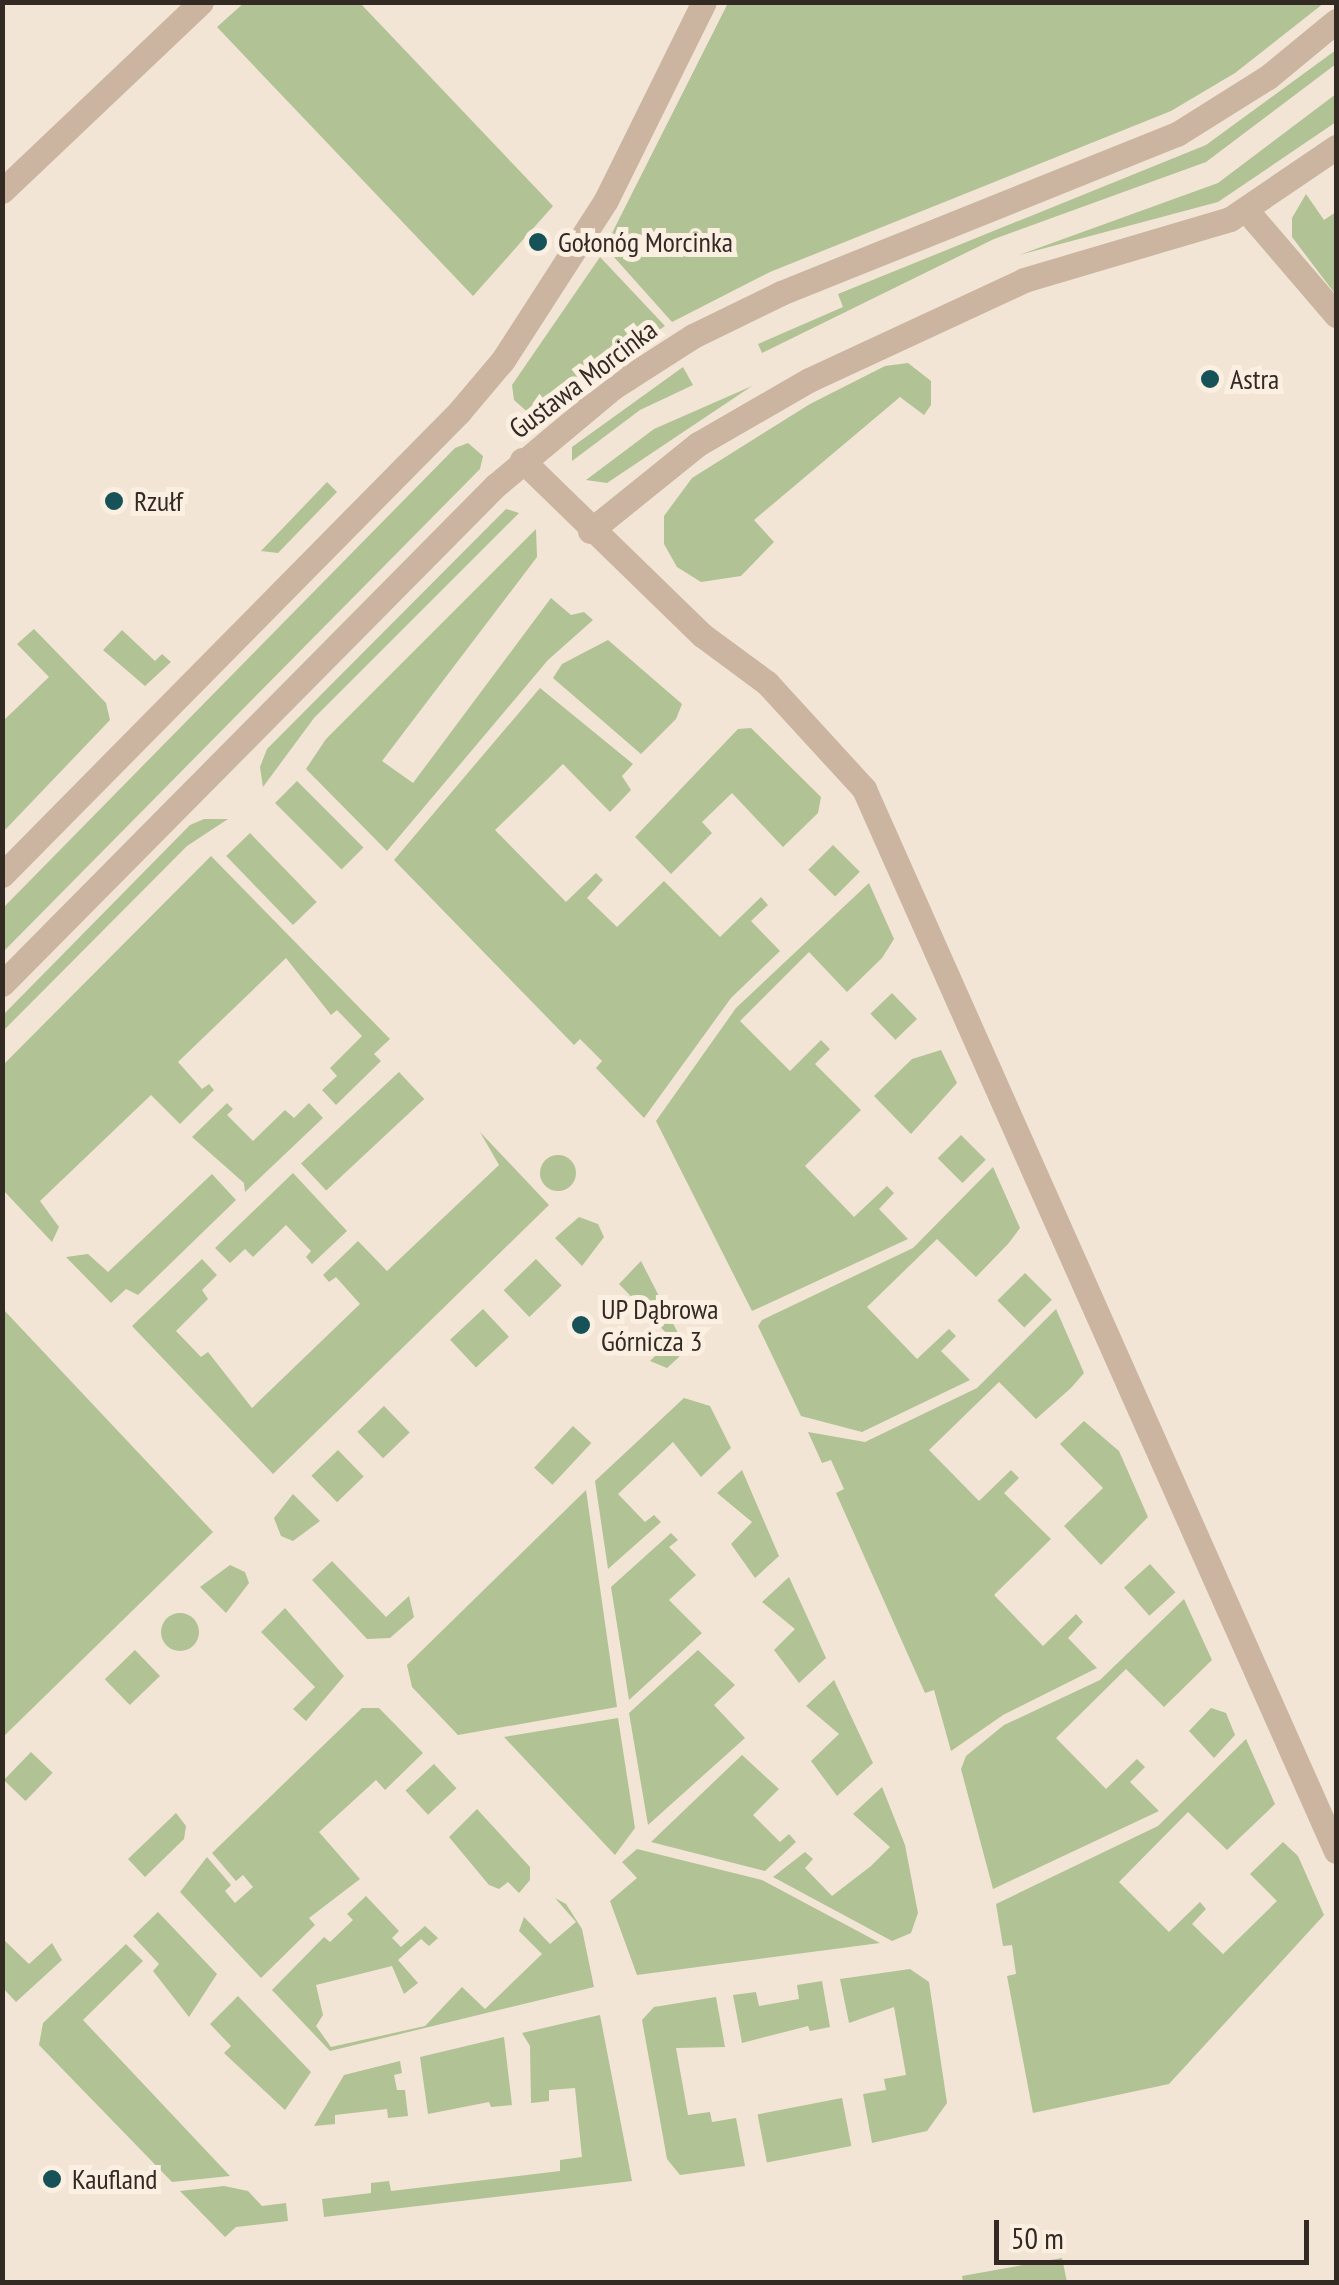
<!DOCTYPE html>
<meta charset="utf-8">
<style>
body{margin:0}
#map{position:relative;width:1339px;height:2285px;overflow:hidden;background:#f2e5d5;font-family:"PT Sans Narrow",sans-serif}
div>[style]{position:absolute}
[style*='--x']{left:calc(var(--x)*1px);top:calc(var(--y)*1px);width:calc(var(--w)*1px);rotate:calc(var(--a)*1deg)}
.green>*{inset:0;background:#b1c294;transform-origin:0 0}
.round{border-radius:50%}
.minor>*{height:25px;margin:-12.5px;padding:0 12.5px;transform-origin:12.5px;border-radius:12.5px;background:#cbb5a1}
.dots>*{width:28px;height:28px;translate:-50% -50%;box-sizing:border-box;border:5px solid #faefe1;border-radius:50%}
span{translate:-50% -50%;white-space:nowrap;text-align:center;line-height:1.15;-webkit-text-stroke:10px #faefe1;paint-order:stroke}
.poi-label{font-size:28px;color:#342a24}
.left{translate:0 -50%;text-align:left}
.street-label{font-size:28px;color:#342a24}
.frame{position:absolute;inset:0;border:5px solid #342a24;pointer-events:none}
.scale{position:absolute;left:994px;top:2220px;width:315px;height:45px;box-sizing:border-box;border:5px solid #342a24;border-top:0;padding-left:12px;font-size:30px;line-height:35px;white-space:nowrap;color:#342a24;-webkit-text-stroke:8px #faefe1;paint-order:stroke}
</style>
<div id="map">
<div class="green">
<div style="clip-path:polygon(245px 2px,360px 3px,553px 206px,473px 296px,217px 27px)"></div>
<div style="clip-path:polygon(728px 3px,728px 2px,1324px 3px,1235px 73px,1171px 111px,770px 272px,672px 322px,605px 247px)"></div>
<div style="clip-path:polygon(1336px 50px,1336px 64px,1206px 162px,994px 239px,762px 353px,758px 344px,843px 307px,838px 294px,1206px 145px)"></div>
<div style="clip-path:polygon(1336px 94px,1336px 122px,1218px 202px,1019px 255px,1218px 183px)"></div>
<div style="clip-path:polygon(1306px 194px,1324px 220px,1336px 212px,1336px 295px,1292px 237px,1292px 218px)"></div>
<div style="clip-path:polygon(600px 257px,665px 326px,532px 416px,514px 400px,512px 385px)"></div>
<div style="clip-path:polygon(908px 363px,931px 381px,931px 405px,924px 415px,900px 397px,754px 520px,774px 542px,741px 576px,701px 582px,677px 567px,664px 544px,664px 516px,692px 478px,810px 404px,885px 366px)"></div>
<div style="clip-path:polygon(683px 367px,693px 385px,640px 410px,572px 461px,572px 447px)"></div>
<div style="clip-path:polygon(752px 386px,607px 483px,586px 480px,654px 429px)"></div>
<div style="clip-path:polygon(468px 443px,483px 456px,480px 469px,3px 952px,3px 908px,455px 448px)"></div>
<div style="clip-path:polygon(327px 482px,337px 492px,278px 553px,261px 551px)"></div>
<div style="clip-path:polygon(506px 509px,519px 513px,314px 718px,263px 787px,260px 767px,267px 749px)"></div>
<div style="clip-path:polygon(536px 529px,537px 557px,382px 761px,413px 783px,551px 598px,571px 615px,584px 612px,593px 620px,548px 660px,387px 851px,306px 769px,326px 739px)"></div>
<div style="clip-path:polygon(34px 629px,106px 703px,110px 720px,3px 832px,3px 721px,49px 677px,17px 644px)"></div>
<div style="clip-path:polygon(122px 630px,155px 661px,162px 654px,171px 662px,145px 686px,103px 650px)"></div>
<div style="clip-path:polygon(608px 640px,682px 704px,676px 719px,641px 754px,553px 678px,562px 664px)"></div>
<div style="clip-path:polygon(540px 688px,633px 764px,622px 776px,631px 790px,610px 812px,563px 764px,495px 830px,566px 902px,596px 873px,603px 880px,587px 898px,617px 927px,664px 881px,720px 937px,761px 897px,768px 905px,751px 921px,780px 951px,731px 998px,644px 1118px,596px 1068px,602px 1061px,580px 1039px,574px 1045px,394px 860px)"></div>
<div style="clip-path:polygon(751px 728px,821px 797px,818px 813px,783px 847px,732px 793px,702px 822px,712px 833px,671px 874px,635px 837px,738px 729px)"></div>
<div style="left:297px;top:781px;width:94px;height:31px;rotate:45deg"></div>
<div style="clip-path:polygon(204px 819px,228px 819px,187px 846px,3px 1031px,3px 1015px,190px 825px)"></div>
<div style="left:250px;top:833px;width:96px;height:33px;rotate:46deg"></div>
<div style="left:833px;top:845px;width:38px;height:35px;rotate:45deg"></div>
<div style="clip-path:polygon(211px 856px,390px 1039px,374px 1054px,381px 1061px,336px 1105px,322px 1090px,337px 1076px,330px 1068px,362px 1036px,337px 1010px,331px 1015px,286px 958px,178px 1062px,202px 1089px,209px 1084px,214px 1090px,180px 1124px,151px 1095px,40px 1201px,59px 1227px,52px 1242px,3px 1190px,3px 1065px)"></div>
<div style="clip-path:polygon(869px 883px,894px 939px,882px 958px,847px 992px,809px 952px,740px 1021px,790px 1071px,821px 1040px,830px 1049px,815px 1064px,861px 1110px,805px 1166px,854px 1217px,887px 1186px,894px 1193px,879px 1209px,908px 1239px,752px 1311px,656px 1121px,736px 1008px)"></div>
<div style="left:892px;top:993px;width:36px;height:30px;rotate:46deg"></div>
<div style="clip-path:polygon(941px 1050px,957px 1083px,911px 1134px,874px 1096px,912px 1059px)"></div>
<div style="left:399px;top:1072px;width:37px;height:134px;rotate:47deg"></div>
<div style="clip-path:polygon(227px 1103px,233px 1109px,227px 1115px,253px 1141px,285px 1110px,294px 1118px,309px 1103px,323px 1118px,245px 1192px,244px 1183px,192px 1137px)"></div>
<div style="clip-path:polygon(480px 1132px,549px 1205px,273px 1474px,132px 1326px,202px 1259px,217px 1275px,202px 1290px,208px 1299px,176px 1331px,201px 1357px,208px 1352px,252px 1408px,360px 1304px,336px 1277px,329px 1282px,323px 1275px,358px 1241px,387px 1271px,499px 1165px)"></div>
<div style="left:961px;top:1135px;width:35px;height:33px;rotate:45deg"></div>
<div class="round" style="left:540px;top:1155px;width:36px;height:36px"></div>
<div style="clip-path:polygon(993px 1167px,1020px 1228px,1008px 1244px,976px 1277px,937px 1239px,867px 1307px,917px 1359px,949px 1329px,956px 1336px,941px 1351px,970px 1380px,862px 1432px,801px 1416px,758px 1326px,762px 1320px,913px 1248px)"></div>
<div style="clip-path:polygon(293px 1173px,347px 1231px,312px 1264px,306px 1257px,311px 1251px,286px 1225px,253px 1257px,245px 1249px,230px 1263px,215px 1248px)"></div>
<div style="clip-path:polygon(212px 1174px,236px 1200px,138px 1295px,126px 1289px,111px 1303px,66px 1257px,88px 1254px,108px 1272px)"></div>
<div style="clip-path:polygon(579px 1217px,598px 1224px,604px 1237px,582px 1266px,555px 1238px)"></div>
<div style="left:536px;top:1259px;width:37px;height:45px;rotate:46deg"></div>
<div style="clip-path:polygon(641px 1261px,681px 1339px,679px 1357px,667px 1368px,650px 1361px,672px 1339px,619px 1284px)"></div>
<div style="left:1025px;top:1273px;width:38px;height:39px;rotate:45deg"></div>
<div style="clip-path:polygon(3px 1309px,213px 1532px,3px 1737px)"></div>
<div style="left:483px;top:1309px;width:38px;height:45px;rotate:47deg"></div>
<div style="clip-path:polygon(1056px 1309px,1084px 1373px,1071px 1388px,1036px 1419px,999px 1382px,929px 1450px,979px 1501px,1011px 1470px,1019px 1478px,1004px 1493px,1051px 1539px,994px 1595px,1043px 1646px,1076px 1614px,1083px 1622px,1068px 1638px,1097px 1668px,1003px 1715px,951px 1751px,934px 1690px,925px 1693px,836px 1493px,844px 1489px,831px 1460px,822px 1463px,808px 1432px,865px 1442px,977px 1388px)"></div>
<div style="clip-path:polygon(684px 1398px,710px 1406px,731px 1448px,701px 1477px,673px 1442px,618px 1494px,645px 1522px,654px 1515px,661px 1522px,608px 1569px,595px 1481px)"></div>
<div style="left:384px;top:1406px;width:37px;height:37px;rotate:46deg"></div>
<div style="clip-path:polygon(1084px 1421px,1119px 1451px,1148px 1517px,1101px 1565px,1064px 1526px,1103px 1488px,1060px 1444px)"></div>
<div style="left:573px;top:1426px;width:25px;height:57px;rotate:43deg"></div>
<div style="left:338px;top:1450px;width:37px;height:37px;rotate:46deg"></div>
<div style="clip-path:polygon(742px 1470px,779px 1556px,755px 1578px,731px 1544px,752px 1522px,717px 1493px)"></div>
<div style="clip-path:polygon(586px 1490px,617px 1707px,458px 1735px,412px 1687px,407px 1665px)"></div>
<div style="clip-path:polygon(293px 1494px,320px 1521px,293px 1541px,281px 1536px,274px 1518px)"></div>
<div style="clip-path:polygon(671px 1533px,678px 1540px,669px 1547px,696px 1575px,669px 1600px,702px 1633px,629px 1700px,611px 1587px)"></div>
<div style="clip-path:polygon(332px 1561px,386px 1617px,409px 1596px,414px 1617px,390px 1638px,367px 1639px,312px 1580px)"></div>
<div style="left:1150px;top:1564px;width:38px;height:35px;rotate:48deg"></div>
<div style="clip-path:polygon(230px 1565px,245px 1572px,249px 1583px,226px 1613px,200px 1587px)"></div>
<div style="clip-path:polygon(789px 1577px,826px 1658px,799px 1683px,774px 1650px,795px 1629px,762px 1602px)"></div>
<div style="clip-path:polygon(1184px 1599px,1212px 1660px,1164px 1707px,1126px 1669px,1056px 1738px,1106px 1789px,1137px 1759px,1145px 1767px,1130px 1782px,1159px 1811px,993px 1889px,961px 1769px,966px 1756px,1004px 1725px,1100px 1680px)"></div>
<div style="clip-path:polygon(285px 1608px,344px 1676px,306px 1721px,293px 1709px,315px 1687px,261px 1632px)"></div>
<div class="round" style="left:161px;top:1613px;width:38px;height:38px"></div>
<div style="left:135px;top:1650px;width:36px;height:42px;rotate:46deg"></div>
<div style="clip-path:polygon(698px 1650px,735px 1685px,714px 1705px,745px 1738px,648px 1825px,629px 1713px)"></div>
<div style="clip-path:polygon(834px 1680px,873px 1763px,837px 1796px,811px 1761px,839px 1734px,806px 1706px)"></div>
<div style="clip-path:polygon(362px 1708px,379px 1708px,423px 1753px,385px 1790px,376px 1780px,319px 1832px,360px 1879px,309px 1918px,315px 1925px,261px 1978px,180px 1892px,207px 1857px,231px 1885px,225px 1891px,235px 1903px,253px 1887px,243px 1875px,236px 1881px,212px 1853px)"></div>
<div style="clip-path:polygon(1211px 1708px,1226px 1713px,1235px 1735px,1214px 1758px,1189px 1731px)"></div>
<div style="clip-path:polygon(618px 1718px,635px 1828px,615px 1855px,504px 1737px)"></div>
<div style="clip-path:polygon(1246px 1739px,1275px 1804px,1227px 1850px,1188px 1812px,1119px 1882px,1169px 1932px,1200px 1902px,1206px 1909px,1192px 1924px,1223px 1954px,1277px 1901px,1250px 1874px,1283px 1842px,1298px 1856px,1324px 1915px,1169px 2084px,1033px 2113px,1007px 1976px,1016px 1974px,1012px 1945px,1003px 1946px,996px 1904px,1158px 1826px)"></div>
<div style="left:31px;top:1752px;width:30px;height:39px;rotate:44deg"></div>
<div style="clip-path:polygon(742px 1755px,779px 1789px,753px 1815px,780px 1842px,789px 1834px,796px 1842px,765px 1871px,651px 1842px)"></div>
<div style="left:434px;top:1764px;width:33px;height:39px;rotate:47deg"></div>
<div style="clip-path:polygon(882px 1787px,905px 1845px,918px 1913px,911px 1933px,892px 1941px,773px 1877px,805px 1852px,813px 1859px,805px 1868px,832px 1896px,871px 1866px,890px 1847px,853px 1814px)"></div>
<div style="clip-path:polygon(477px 1809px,530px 1867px,530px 1880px,519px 1893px,508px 1882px,499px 1889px,489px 1885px,449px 1837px)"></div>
<div style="clip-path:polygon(176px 1813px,186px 1826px,184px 1839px,145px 1877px,128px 1859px)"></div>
<div style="clip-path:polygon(637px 1849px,762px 1880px,880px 1943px,637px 1975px,610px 1901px,637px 1878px,622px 1862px)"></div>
<div style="clip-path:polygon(366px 1896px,399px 1931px,392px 1938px,401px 1947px,425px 1926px,438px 1938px,429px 1946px,421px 1939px,398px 1960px,418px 1983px,404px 1994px,392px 1966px,316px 1985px,323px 2015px,316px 2026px,331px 2047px,425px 2026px,462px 1987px,485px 2009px,542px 1954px,519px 1931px,524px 1917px,550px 1944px,576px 1922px,555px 1898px,566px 1904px,582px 1929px,594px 1987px,330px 2051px,272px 1990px,324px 1937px,330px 1942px,353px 1920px,347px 1914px)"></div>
<div style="clip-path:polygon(158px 1912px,217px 1974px,189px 2017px,153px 1971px,159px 1964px,133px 1936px)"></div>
<div style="clip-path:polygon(2px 1938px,29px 1964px,52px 1943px,62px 1960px,16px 2002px,3px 1988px)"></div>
<div style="clip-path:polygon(126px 1944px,143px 1961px,83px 2020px,230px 2176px,172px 2182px,39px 2045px,43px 2023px)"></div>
<div style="clip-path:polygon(910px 1969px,929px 1982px,947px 2103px,927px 2131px,872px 2143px,863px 2094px,886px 2090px,884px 2079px,906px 2075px,894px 2007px,849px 2023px,840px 1979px)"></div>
<div style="clip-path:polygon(822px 1981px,830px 2027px,810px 2031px,808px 2026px,742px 2043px,733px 1995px,756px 1992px,759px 2006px,799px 1999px,797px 1985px)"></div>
<div style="clip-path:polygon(238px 1996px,311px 2072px,285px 2110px,224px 2053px,231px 2046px,210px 2024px)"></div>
<div style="clip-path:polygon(716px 1997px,725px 2047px,676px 2048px,688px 2115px,710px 2112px,712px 2122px,736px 2118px,745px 2166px,680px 2175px,667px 2159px,642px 2020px,654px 2007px)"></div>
<div style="clip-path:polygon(600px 2015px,632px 2181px,324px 2217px,322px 2199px,371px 2193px,371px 2183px,389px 2181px,391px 2191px,560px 2171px,560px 2160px,582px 2157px,575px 2088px,549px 2090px,549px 2101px,531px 2103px,530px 2046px,522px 2033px)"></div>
<div style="clip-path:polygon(504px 2037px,512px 2105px,491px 2107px,489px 2102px,428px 2114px,420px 2057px)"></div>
<div style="clip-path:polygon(400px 2061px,402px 2073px,394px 2075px,397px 2090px,405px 2090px,408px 2116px,388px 2118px,387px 2109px,335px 2115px,335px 2124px,314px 2126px,344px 2075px)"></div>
<div style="left:842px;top:2098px;width:49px;height:86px;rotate:79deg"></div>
<div style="clip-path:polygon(224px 2186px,248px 2191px,262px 2206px,286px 2203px,288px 2221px,236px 2227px,225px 2237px,180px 2191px)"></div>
<div style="clip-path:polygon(1062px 2258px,1067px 2282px,963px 2282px,962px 2276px)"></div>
</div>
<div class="minor">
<div style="--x:2;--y:191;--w:274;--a:-43.5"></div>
<div style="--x:1247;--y:211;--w:137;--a:49.4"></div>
<div style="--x:522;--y:460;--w:251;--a:44.2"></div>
<div style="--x:702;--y:635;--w:81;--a:36.4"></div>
<div style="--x:767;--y:683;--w:144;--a:47.5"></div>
<div style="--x:864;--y:789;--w:1162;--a:66.04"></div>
<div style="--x:590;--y:531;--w:139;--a:-38.9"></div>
<div style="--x:698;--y:444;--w:128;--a:-30"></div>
<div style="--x:809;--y:380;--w:237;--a:-24.9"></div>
<div style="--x:1024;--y:280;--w:215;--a:-16.5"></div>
<div style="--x:1230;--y:219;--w:128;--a:-34.2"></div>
<div style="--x:2;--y:875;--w:651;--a:-45.37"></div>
<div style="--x:459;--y:412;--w:68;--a:-49.8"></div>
<div style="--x:503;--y:360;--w:190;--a:-57.2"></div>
<div style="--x:606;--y:200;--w:221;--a:-63.7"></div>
<div style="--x:2;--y:984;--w:701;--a:-45.29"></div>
<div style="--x:495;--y:486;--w:153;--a:-39.9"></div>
<div style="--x:612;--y:388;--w:96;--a:-32.7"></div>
<div style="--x:693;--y:336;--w:98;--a:-26"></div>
<div style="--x:781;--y:293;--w:427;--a:-21.9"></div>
<div style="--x:1177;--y:134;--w:107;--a:-32.1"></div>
<div style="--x:1268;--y:77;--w:88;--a:-39.5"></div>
</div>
<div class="dots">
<div style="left:538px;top:242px;background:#175258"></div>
<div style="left:1210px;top:379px;background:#175258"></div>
<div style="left:114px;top:501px;background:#175258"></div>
<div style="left:581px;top:1325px;background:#175258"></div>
<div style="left:52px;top:2179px;background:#175258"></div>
</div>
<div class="poi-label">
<span class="left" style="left:558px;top:242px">Gołonóg Morcinka</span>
<span class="left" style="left:1230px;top:379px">Astra</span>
<span class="left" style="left:134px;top:501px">Rzułf</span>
<span class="left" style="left:601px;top:1325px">UP Dąbrowa<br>Górnicza 3</span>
<span class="left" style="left:72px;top:2179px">Kaufland</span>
</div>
<div class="street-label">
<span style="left:583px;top:379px;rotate:-37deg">Gustawa Morcinka</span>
</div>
<div class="frame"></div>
<div class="scale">50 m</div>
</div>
